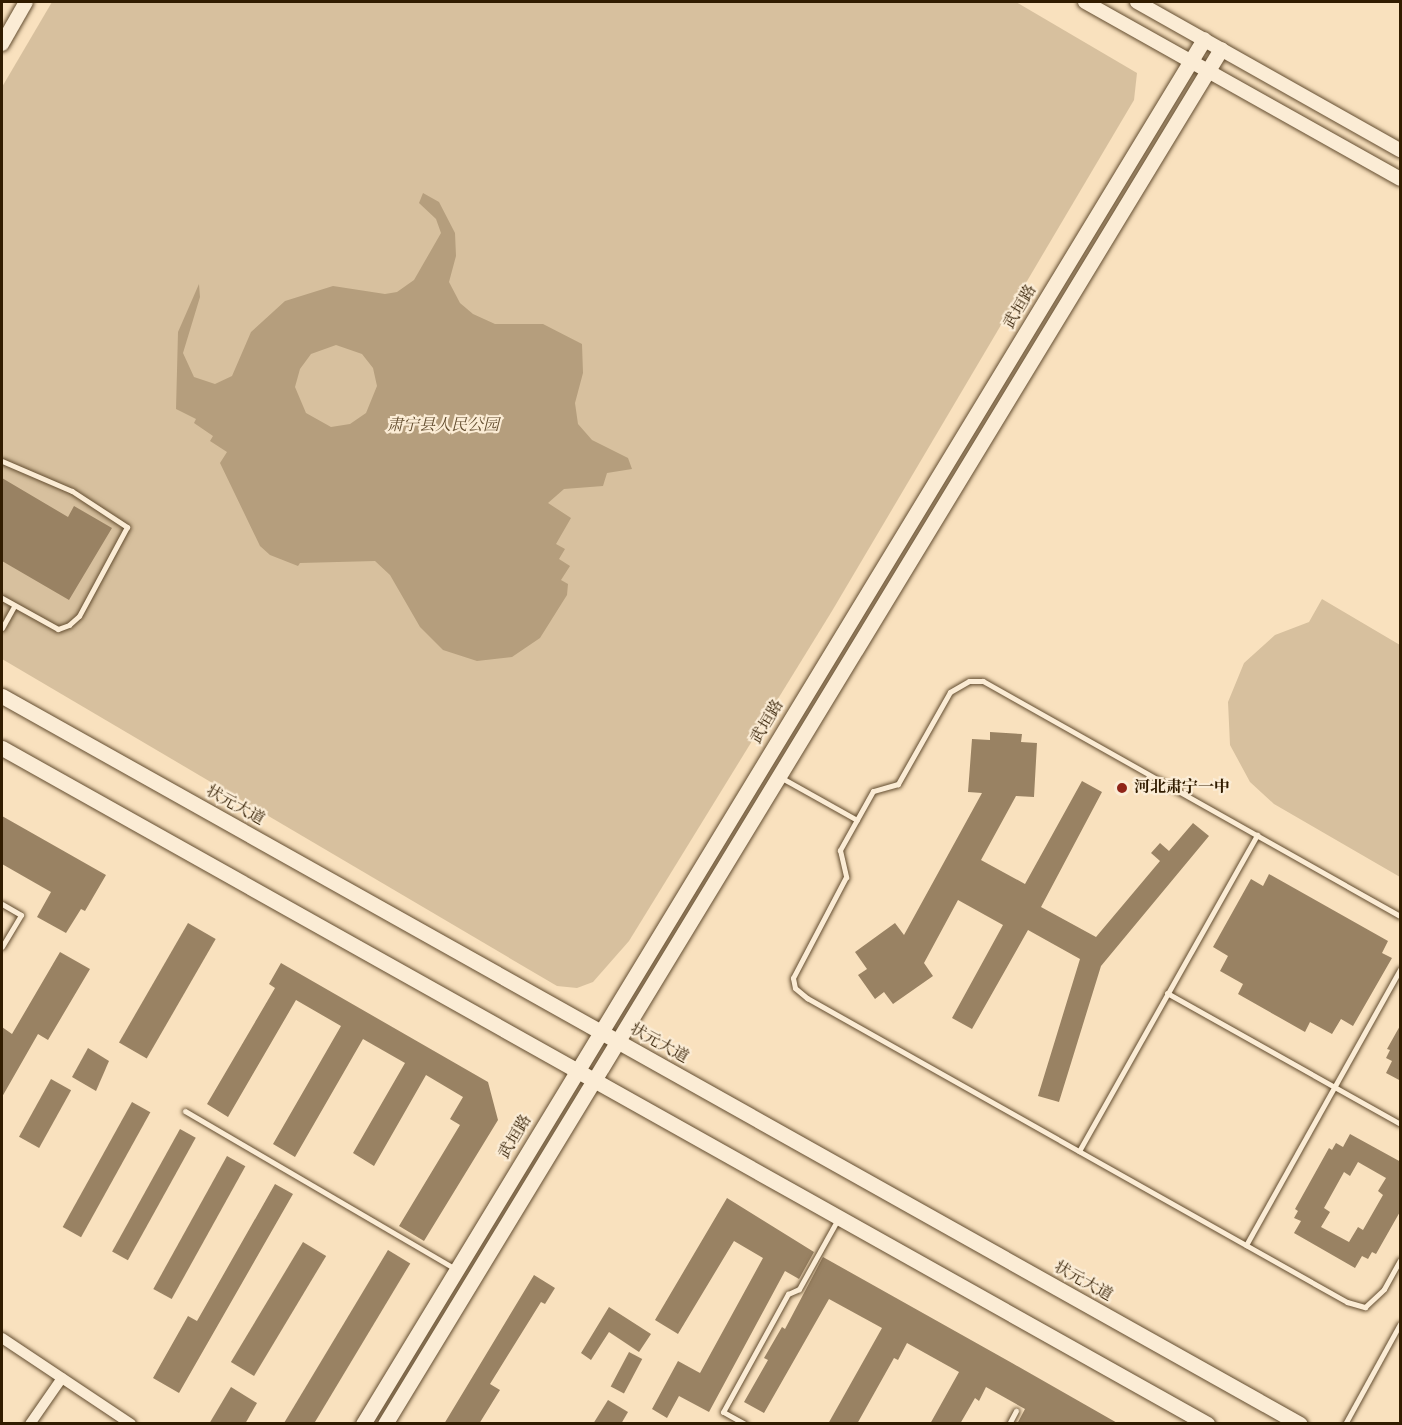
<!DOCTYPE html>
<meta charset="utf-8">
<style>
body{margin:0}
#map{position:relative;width:1402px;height:1425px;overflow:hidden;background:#f9e1be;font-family:"IM FELL English","Noto Serif SC",serif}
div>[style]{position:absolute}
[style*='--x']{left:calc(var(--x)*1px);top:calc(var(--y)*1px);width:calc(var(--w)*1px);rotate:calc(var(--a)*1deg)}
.green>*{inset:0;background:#d7c09e}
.water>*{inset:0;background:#b59e7d}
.building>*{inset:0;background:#998263;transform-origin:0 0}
.roads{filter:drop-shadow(0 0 2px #634d30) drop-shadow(0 0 2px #634d30)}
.service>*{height:5px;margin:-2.5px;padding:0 2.5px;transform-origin:2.5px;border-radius:2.5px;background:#fbecd5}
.minor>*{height:10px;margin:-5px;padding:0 5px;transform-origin:5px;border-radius:5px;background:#fbecd5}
.tertiary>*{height:14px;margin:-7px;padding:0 7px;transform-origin:7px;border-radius:7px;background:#fbecd5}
.secondary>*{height:15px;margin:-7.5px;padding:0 7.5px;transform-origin:7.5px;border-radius:7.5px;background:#fbecd5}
.dots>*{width:16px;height:16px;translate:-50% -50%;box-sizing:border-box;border:3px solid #fbecd5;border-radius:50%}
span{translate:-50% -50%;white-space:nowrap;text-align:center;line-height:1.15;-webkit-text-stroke:4.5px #fbecd5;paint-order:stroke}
.street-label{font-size:16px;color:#311c00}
.park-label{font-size:16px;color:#634d2f;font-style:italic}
.poi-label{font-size:16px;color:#311c00;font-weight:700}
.left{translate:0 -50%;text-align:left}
.frame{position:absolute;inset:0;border:3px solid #311c00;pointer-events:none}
</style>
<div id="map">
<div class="green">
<div style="clip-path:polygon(52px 2px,1016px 2px,1137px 73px,1134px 100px,832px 611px,629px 941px,593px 982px,577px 988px,557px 986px,2px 659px,2px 87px)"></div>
<div style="clip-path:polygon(1322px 599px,1400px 645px,1400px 877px,1274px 804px,1250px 782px,1230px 745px,1228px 702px,1244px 663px,1275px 635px,1309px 622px)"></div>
</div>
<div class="water">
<div style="clip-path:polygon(evenodd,423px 193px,439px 202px,455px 233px,456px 256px,449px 282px,460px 303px,473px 314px,495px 324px,543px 324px,582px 344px,583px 373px,575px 403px,578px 424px,592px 440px,628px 458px,632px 469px,607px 473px,603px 486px,564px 489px,548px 503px,571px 518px,556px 544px,565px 549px,559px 559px,570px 566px,561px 580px,568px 584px,567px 595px,540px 638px,512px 657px,477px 661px,443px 650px,420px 627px,390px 575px,375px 561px,300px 563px,298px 566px,270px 555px,260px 546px,220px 463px,227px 452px,210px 441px,213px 436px,194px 423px,196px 419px,176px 409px,178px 332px,199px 284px,200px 297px,183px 353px,194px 377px,215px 384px,232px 376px,251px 332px,285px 301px,333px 286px,385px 294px,397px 292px,414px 280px,441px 233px,436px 219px,419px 203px,423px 193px,336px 345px,362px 354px,373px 368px,377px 386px,366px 413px,350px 424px,331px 427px,306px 413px,295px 387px,300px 369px,311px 354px,336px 345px)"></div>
</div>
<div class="building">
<div style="clip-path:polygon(2px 478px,68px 517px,74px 506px,112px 528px,69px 600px,2px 561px)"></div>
<div style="clip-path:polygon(990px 732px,1022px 734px,1021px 742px,1037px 743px,1034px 797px,1016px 796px,981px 860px,1025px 884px,1082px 781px,1102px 792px,1041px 907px,1096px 937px,1160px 861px,1151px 853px,1160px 843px,1169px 851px,1193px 823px,1209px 836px,1101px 966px,1059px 1102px,1038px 1096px,1080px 959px,1028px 930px,972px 1029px,952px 1018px,1003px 925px,958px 900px,924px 963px,933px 976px,893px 1004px,884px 992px,875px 999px,858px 975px,867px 969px,855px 952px,895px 923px,904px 935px,982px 793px,968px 792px,972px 739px,990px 740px)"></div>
<div style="clip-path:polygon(2px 816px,106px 875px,85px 911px,81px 909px,66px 933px,37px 917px,51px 892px,2px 864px)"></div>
<div style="clip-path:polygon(1269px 874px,1388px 941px,1382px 953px,1392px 958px,1353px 1026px,1341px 1019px,1332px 1034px,1310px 1022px,1305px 1032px,1238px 994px,1243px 984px,1220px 971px,1228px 956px,1213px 947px,1251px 879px,1263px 886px)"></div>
<div style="left:188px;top:923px;width:32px;height:138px;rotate:30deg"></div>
<div style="clip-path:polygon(60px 952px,90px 969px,48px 1040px,38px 1034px,2px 1097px,2px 1027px,12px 1034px)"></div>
<div style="clip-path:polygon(281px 963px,488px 1082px,498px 1120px,424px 1241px,399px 1226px,460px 1125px,450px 1119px,463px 1097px,426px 1075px,374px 1166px,353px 1153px,405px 1063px,363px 1039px,295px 1157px,273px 1144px,341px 1026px,296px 1000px,228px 1117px,207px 1104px,275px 988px,269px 984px)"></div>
<div style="clip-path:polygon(1401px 1024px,1401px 1081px,1386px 1073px,1392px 1061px,1386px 1058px,1390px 1050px,1387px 1049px)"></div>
<div style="clip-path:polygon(88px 1048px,109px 1061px,96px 1091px,72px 1077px)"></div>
<div style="left:51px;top:1079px;width:23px;height:66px;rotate:29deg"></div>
<div style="left:132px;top:1102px;width:21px;height:143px;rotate:29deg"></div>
<div style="left:180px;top:1129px;width:18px;height:140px;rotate:29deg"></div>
<div style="clip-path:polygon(evenodd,1350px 1134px,1401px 1162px,1401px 1210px,1376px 1254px,1372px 1252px,1368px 1259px,1362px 1256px,1355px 1268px,1294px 1233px,1301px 1221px,1294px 1218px,1298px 1211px,1295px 1209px,1329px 1148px,1332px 1150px,1336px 1143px,1343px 1147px,1350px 1134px,1358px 1162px,1386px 1178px,1378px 1191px,1383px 1195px,1363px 1230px,1358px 1227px,1349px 1242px,1321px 1227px,1330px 1212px,1324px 1208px,1344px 1172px,1350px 1176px,1358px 1162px)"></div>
<div style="left:227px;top:1156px;width:21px;height:152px;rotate:29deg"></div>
<div style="clip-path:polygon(275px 1184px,293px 1194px,179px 1393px,153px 1378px,188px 1316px,197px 1321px)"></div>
<div style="clip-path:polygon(727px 1198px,814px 1252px,799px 1279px,785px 1271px,709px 1412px,679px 1396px,667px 1418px,652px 1409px,678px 1361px,700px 1373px,763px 1258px,734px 1241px,678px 1334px,655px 1320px)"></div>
<div style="left:303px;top:1242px;width:27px;height:140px;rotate:31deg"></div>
<div style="left:388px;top:1250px;width:26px;height:205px;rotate:31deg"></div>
<div style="clip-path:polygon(823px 1257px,1012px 1363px,1119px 1424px,1017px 1424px,1025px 1409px,986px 1387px,979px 1401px,975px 1398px,960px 1424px,930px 1424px,959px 1372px,907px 1343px,898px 1360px,894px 1358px,857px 1424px,828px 1424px,882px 1328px,829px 1299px,764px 1413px,744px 1402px,768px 1360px,764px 1358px,782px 1327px,785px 1329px)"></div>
<div style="clip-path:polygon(534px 1275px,555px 1288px,545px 1304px,541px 1302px,490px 1384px,500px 1390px,479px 1424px,444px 1424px)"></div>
<div style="clip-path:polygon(609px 1307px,651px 1334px,639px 1352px,609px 1332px,591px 1360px,581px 1353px)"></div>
<div style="left:629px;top:1352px;width:15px;height:39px;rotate:28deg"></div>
<div style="clip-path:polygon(231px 1387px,257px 1403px,245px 1424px,209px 1424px)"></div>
<div style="clip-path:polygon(608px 1400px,628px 1412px,621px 1424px,593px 1424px)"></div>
</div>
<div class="roads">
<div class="service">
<div style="--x:2;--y:461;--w:76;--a:23.2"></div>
<div style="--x:72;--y:491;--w:66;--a:33.2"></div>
<div style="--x:127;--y:527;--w:101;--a:118.3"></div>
<div style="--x:79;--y:616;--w:13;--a:138"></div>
<div style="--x:69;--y:625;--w:12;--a:160"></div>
<div style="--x:58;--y:629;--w:64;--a:-151"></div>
<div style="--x:2;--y:628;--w:25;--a:-61"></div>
<div style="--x:780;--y:777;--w:88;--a:29.2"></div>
<div style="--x:2;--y:904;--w:22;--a:30"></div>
<div style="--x:21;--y:915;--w:37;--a:121"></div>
<div style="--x:1400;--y:916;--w:479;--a:-150.6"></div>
<div style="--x:983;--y:681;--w:14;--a:180"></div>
<div style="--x:969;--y:681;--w:22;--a:150"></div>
<div style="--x:950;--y:692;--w:106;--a:119.5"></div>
<div style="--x:898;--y:784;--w:26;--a:164"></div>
<div style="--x:873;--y:791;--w:68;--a:119.2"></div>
<div style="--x:840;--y:850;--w:28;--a:77"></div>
<div style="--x:846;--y:877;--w:114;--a:117.7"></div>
<div style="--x:793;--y:978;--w:10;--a:79"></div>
<div style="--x:795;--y:988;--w:16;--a:40"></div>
<div style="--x:807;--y:998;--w:620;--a:29.38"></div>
<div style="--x:1347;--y:1302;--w:19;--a:16"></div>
<div style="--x:1365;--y:1307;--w:26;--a:-43"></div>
<div style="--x:1384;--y:1289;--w:33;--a:-61"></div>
<div style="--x:1167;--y:993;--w:267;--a:29.3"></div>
<div style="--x:185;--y:1111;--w:313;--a:30.3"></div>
<div style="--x:1079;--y:1151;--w:363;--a:-60.6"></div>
<div style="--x:1246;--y:1245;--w:316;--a:-60.8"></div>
<div style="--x:745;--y:1424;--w:25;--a:-151"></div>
<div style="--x:723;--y:1412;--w:135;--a:-61.2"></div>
<div style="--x:788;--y:1294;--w:12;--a:-24"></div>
<div style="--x:799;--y:1289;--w:80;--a:-60.9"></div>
<div style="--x:1009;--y:1424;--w:15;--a:-62"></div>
<div style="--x:1345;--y:1424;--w:114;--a:-61.2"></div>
</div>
<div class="minor">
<div style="--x:2;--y:1338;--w:155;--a:33.7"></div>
<div style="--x:30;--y:1424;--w:56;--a:-55.2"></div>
</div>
<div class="tertiary">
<div style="--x:1085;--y:2;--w:361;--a:29.3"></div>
<div style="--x:1137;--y:2;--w:302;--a:29.4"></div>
<div style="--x:2;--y:44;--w:48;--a:-60.3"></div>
</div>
<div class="secondary">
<div style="--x:2;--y:696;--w:1488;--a:29.29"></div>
<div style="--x:2;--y:748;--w:1382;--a:29.29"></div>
<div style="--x:363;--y:1424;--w:1620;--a:-58.73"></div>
<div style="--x:385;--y:1424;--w:1609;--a:-58.7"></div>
</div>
</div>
<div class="dots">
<div style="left:1122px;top:788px;background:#8f2418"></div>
</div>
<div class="street-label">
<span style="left:1021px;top:307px;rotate:-59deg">武垣路</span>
<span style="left:768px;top:722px;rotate:-59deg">武垣路</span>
<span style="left:235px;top:806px;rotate:29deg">状元大道</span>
<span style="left:659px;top:1044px;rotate:29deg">状元大道</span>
<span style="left:516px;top:1137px;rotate:-59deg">武垣路</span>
<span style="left:1083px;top:1282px;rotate:29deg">状元大道</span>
</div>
<div class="park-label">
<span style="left:443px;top:426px">肃宁县人民公园</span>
</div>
<div class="poi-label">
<span class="left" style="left:1134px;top:788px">河北肃宁一中</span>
</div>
<div class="frame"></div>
</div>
